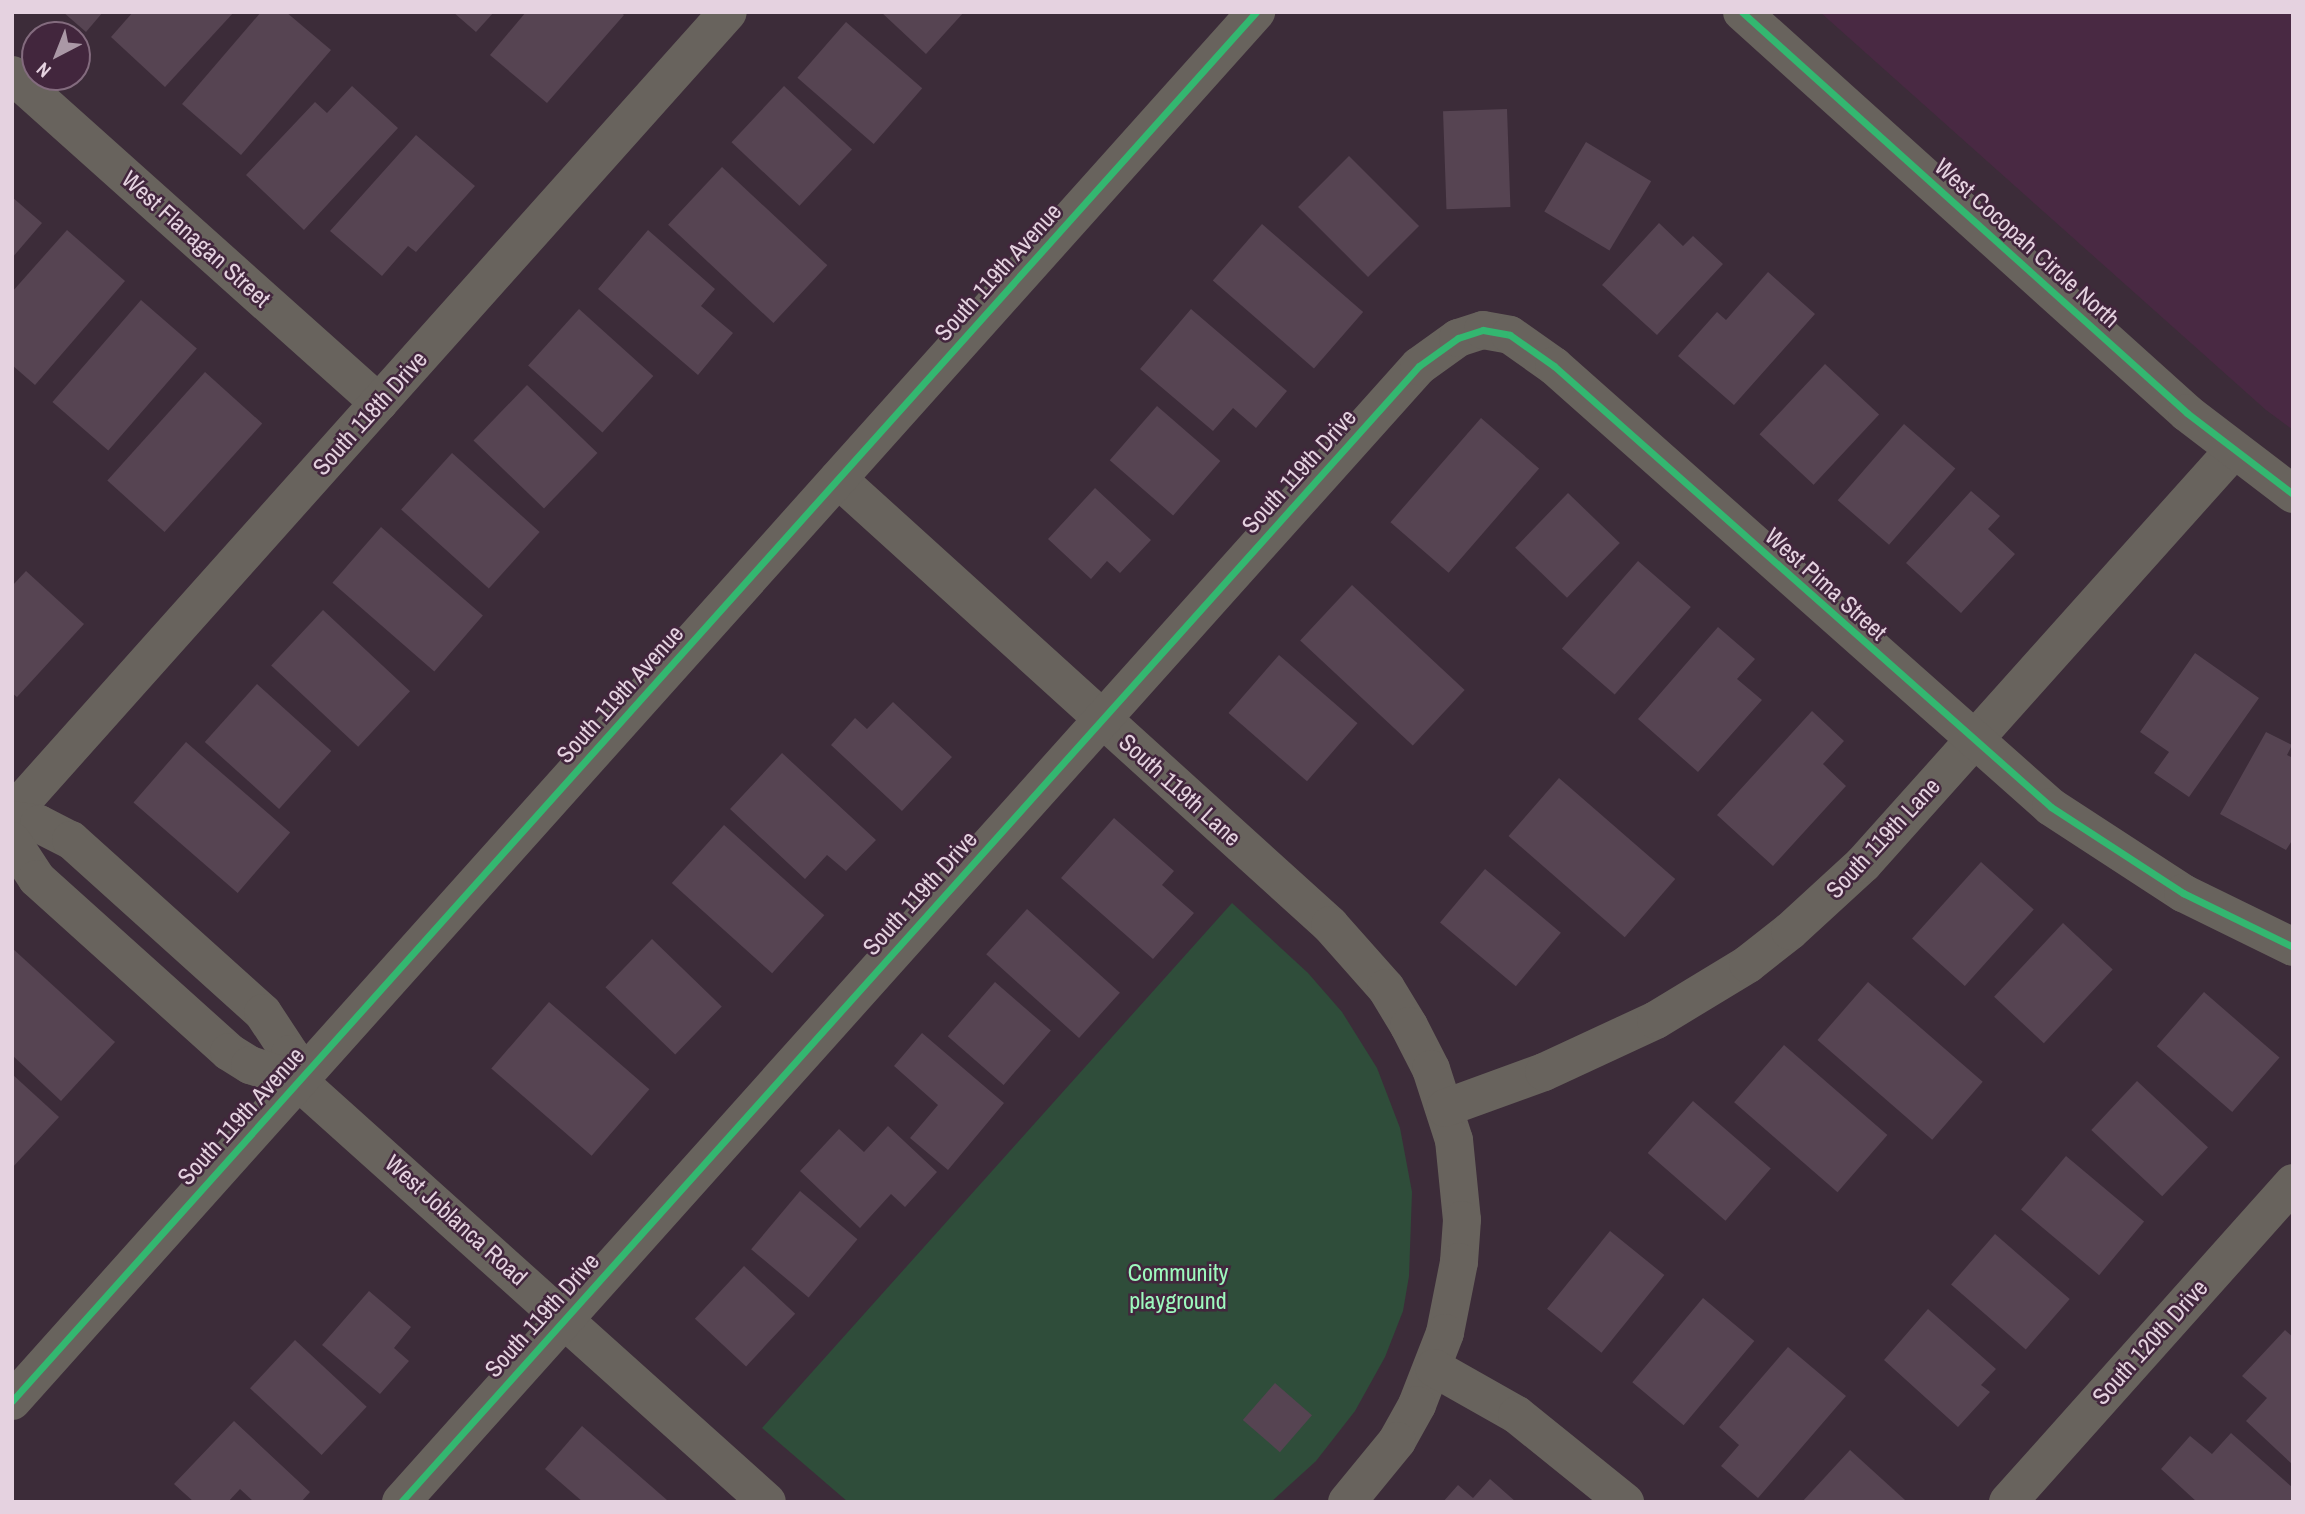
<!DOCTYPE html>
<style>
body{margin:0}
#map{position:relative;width:2305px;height:1514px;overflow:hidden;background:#3c2c39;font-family:"Archivo Narrow",sans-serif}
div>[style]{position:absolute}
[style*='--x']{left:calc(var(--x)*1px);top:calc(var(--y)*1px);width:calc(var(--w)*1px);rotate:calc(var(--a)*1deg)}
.built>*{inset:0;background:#492943}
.green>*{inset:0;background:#2f4d3a}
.building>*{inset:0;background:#564452;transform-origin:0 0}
.minor>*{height:38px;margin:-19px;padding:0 19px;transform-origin:19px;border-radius:19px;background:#68635d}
.tertiary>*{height:38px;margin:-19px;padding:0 19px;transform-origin:19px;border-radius:19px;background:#68635d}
.cycleway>*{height:7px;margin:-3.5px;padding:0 3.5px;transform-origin:3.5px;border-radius:3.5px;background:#33b770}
span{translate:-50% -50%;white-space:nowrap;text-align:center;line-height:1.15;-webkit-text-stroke:5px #42263d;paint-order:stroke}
.street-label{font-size:24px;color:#e5d2e0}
.park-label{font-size:24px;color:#9df9bd}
.frame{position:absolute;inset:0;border:14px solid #e5d2e0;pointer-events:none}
.north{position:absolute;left:21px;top:21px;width:70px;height:70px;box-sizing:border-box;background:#42263d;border:2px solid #836b7e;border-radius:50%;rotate:222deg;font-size:19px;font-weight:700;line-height:28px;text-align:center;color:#e5d2e0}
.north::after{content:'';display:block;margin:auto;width:24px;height:32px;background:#aa98a6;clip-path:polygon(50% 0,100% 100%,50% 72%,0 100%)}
</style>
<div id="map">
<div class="built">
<div style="clip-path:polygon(1820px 12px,2293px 12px,2293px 430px,2266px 410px)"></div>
</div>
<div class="green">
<div style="clip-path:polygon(1232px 903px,1308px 973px,1342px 1012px,1377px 1068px,1400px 1128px,1412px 1192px,1409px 1276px,1403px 1311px,1385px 1357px,1355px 1411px,1316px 1461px,1271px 1502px,848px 1502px,762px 1428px)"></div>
</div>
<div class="building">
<div style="clip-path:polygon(63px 12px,103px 12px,86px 32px)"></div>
<div style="clip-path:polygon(133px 12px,234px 12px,165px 87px,111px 37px)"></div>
<div style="clip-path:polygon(261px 12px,286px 12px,331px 50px,241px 155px,182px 104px)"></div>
<div style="clip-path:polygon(453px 12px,494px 12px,476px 32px)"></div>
<div style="clip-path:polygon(526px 12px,620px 12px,624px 15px,547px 103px,490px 55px)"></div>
<div style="clip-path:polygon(881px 12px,964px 12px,926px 54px)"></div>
<div style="left:846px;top:22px;width:101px;height:74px;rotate:41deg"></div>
<div style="clip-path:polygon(352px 86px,398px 128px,304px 230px,246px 175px,315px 102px,327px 113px)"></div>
<div style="left:784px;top:86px;width:93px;height:77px;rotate:43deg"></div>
<div style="left:1507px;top:109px;width:98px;height:64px;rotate:88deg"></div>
<div style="clip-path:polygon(416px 135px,475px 186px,416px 252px,408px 246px,382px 276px,330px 231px)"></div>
<div style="left:1586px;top:142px;width:76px;height:81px;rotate:31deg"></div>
<div style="left:1349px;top:156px;width:99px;height:72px;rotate:45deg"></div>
<div style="left:722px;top:167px;width:144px;height:79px;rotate:43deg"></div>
<div style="clip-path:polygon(12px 197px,42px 223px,12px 258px)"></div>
<div style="clip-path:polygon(1659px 223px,1683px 246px,1693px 236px,1723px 264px,1657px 335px,1602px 285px)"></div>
<div style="left:1262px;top:224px;width:134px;height:75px;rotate:41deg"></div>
<div style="clip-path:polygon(67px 230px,125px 281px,35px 385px,12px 365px,12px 292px)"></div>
<div style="clip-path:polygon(648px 230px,715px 289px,701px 306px,733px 333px,698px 375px,598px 289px)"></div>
<div style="clip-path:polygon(1768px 272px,1815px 314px,1734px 405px,1678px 356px,1717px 312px,1726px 320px)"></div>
<div style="left:141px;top:300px;width:74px;height:135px;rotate:41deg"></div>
<div style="left:579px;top:309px;width:100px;height:76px;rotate:42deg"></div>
<div style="clip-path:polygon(1191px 309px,1287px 391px,1256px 428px,1233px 408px,1213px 431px,1140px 369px)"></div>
<div style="left:1825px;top:364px;width:74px;height:96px;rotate:43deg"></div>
<div style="left:205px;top:372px;width:77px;height:146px;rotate:42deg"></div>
<div style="left:527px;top:385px;width:98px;height:77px;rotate:44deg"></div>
<div style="left:1157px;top:406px;width:84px;height:72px;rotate:41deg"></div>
<div style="left:1481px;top:418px;width:77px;height:138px;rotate:41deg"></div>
<div style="left:1904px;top:424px;width:68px;height:101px;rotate:41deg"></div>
<div style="left:452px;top:453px;width:118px;height:76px;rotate:42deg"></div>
<div style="clip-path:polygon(1095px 488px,1151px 540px,1120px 573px,1107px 561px,1091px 579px,1048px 539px)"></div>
<div style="clip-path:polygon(1971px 491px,2000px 516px,1988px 529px,2015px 554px,1961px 613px,1906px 563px)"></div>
<div style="left:1568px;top:493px;width:72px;height:76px;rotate:44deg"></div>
<div style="left:381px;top:527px;width:135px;height:74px;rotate:41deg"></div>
<div style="left:1638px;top:561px;width:70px;height:116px;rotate:41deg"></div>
<div style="clip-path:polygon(26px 571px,84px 624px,17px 697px,12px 693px,12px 586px)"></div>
<div style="left:1352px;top:585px;width:154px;height:76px;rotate:43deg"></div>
<div style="left:323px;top:610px;width:119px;height:76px;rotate:43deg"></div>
<div style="clip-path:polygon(1718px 627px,1755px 659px,1737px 679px,1762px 700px,1698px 772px,1638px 719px)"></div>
<div style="clip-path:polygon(2195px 653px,2259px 698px,2189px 797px,2154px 773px,2169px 752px,2140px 732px)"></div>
<div style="left:1279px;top:655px;width:104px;height:77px;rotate:41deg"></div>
<div style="left:257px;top:684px;width:100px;height:78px;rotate:42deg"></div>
<div style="clip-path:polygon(893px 702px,952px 757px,902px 811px,831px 745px,855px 718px,867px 729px)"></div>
<div style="clip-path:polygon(1812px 711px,1844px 741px,1823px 764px,1846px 786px,1773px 866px,1717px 815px)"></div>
<div style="clip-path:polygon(2266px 732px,2292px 745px,2287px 755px,2293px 758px,2293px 839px,2286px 850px,2220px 814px)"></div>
<div style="left:186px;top:742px;width:138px;height:80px;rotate:41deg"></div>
<div style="clip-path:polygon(782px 753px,876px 840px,846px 871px,827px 855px,805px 879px,730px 809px)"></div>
<div style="left:1559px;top:778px;width:154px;height:77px;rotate:41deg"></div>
<div style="clip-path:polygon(1114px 818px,1174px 871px,1162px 885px,1194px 913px,1153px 959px,1061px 878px)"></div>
<div style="left:724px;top:825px;width:135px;height:78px;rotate:42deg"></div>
<div style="left:1981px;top:862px;width:71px;height:103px;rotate:42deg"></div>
<div style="left:1485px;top:869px;width:99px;height:70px;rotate:40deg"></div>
<div style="left:1027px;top:909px;width:125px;height:61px;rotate:42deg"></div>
<div style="left:2063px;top:923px;width:68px;height:101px;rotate:43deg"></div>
<div style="left:652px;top:939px;width:97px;height:67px;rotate:44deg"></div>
<div style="clip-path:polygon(12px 948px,115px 1042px,61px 1101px,12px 1055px)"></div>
<div style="left:995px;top:982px;width:74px;height:72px;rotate:41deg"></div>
<div style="left:1868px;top:982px;width:152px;height:77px;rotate:41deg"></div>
<div style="left:2204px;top:992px;width:100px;height:72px;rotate:41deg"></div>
<div style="left:549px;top:1002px;width:133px;height:88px;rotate:41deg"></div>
<div style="clip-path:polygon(922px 1033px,1004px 1103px,948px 1170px,910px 1138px,938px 1105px,894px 1066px)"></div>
<div style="left:1784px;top:1045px;width:137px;height:76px;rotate:41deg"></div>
<div style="clip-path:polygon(12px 1074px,59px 1117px,12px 1168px)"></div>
<div style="left:2137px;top:1081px;width:97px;height:67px;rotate:43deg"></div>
<div style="left:1693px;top:1101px;width:103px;height:69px;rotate:41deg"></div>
<div style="clip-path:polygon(888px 1126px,937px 1172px,905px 1207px,891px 1194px,860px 1228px,800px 1171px,839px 1129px,864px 1152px)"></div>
<div style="left:2066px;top:1156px;width:102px;height:70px;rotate:40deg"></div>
<div style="left:800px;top:1191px;width:75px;height:76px;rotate:40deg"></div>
<div style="left:1610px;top:1231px;width:70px;height:100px;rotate:39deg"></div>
<div style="left:1995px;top:1234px;width:99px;height:67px;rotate:41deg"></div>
<div style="left:744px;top:1266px;width:70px;height:72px;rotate:43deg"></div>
<div style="clip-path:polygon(369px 1291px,411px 1327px,394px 1348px,409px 1361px,380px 1394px,322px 1345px)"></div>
<div style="left:1703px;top:1298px;width:67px;height:110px;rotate:40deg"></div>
<div style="clip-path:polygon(1928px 1309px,1996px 1369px,1981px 1385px,1990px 1392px,1958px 1427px,1884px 1360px)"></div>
<div style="clip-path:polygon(2285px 1330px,2293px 1337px,2293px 1465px,2246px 1421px,2267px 1398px,2242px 1376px)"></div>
<div style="left:295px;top:1340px;width:98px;height:66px;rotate:43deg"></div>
<div style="clip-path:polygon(1788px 1347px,1846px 1396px,1758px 1498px,1721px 1466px,1739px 1445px,1719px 1427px)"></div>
<div style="left:1275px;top:1383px;width:49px;height:49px;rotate:41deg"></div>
<div style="clip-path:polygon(234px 1421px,310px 1492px,301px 1502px,254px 1502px,240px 1489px,228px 1502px,194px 1502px,174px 1484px)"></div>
<div style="clip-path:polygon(582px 1426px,667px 1500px,666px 1502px,583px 1502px,545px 1469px)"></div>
<div style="clip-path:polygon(2231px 1433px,2293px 1488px,2293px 1502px,2197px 1502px,2161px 1469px,2190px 1436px,2212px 1454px)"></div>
<div style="clip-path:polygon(1850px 1450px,1905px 1500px,1903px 1502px,1802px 1502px)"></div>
<div style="clip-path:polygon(1490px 1479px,1516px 1502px,1443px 1502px,1458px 1485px,1473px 1498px)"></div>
</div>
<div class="minor">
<div style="--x:12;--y:75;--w:492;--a:41.8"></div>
<div style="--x:838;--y:479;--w:664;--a:42.19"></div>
<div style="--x:1330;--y:925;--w:84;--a:48.4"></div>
<div style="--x:1386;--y:988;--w:44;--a:58.8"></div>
<div style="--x:1409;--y:1026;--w:48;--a:62.9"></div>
<div style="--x:1431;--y:1069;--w:75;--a:72.1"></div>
<div style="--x:1454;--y:1140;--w:80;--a:84.3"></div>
<div style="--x:1462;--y:1220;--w:42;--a:94.1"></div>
<div style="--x:1459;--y:1262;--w:72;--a:101.2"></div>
<div style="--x:1445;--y:1333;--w:77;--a:111.3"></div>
<div style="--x:1417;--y:1405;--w:41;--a:119.1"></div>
<div style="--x:1397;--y:1441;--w:79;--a:129.3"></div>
<div style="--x:12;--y:813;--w:1074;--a:-48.21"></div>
<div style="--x:12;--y:820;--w:27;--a:8"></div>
<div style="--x:39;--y:824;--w:36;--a:27"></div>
<div style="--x:71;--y:840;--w:258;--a:42"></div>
<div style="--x:263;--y:1013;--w:49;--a:56.6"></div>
<div style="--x:290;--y:1054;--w:28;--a:73"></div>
<div style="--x:12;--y:841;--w:45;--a:56.7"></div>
<div style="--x:37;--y:879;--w:258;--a:42"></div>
<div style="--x:229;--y:1052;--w:25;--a:32"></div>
<div style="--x:250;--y:1065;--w:51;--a:18.4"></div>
<div style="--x:298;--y:1081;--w:630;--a:41.91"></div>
<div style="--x:1445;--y:1108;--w:105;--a:-20"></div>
<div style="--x:1544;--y:1072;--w:123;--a:-24.9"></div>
<div style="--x:1656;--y:1020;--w:108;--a:-31.3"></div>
<div style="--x:1748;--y:964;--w:53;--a:-38.2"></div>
<div style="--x:1790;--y:931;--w:99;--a:-42.5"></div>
<div style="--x:1863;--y:864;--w:553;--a:-48.15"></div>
<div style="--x:1434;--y:1368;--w:95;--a:29.5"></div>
<div style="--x:1517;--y:1415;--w:139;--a:38.9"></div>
<div style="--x:401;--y:1502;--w:1525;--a:-48.14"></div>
<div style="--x:1419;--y:366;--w:48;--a:-35.7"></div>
<div style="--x:1458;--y:338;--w:26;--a:-18"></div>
<div style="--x:1483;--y:330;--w:27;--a:10"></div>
<div style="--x:1510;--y:335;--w:54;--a:35.2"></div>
<div style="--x:1554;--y:366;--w:664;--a:41.58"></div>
<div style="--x:2051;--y:807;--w:158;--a:33.1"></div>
<div style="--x:2183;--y:893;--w:123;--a:26.1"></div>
<div style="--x:2008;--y:1502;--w:428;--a:-48.2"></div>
</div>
<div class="tertiary">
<div style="--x:1742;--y:12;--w:599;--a:42.02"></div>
<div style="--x:2187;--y:413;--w:133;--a:37.4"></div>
<div style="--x:12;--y:1401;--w:1865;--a:-48.15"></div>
</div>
<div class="cycleway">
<div style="--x:1742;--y:12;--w:599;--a:42.02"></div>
<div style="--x:2187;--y:413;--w:133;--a:37.4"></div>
<div style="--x:12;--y:1401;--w:1865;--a:-48.15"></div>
<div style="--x:401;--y:1502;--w:1525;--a:-48.14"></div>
<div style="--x:1419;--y:366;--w:48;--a:-35.7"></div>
<div style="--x:1458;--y:338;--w:26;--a:-18"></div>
<div style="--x:1483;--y:330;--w:27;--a:10"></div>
<div style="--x:1510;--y:335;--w:54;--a:35.2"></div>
<div style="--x:1554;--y:366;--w:664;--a:41.58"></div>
<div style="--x:2051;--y:807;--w:158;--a:33.1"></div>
<div style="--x:2183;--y:893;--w:123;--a:26.1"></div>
</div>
<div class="street-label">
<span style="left:196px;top:239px;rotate:42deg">West Flanagan Street</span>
<span style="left:2027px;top:243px;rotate:42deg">West Cocopah Circle North</span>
<span style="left:998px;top:272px;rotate:-48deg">South 119th Avenue</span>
<span style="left:370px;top:413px;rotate:-48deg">South 118th Drive</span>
<span style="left:1299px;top:471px;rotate:-48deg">South 119th Drive</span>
<span style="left:1826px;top:584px;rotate:42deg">West Pima Street</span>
<span style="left:620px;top:694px;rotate:-48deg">South 119th Avenue</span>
<span style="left:1180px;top:790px;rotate:42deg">South 119th Lane</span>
<span style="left:1883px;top:838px;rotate:-47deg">South 119th Lane</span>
<span style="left:920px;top:893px;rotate:-48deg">South 119th Drive</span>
<span style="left:241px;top:1116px;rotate:-48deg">South 119th Avenue</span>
<span style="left:456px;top:1220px;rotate:42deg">West Joblanca Road</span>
<span style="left:542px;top:1315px;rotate:-48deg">South 119th Drive</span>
<span style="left:2150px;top:1342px;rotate:-48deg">South 120th Drive</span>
</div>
<div class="park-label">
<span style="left:1178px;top:1287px">Community<br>playground</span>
</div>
<div class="frame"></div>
<div class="north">N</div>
</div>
